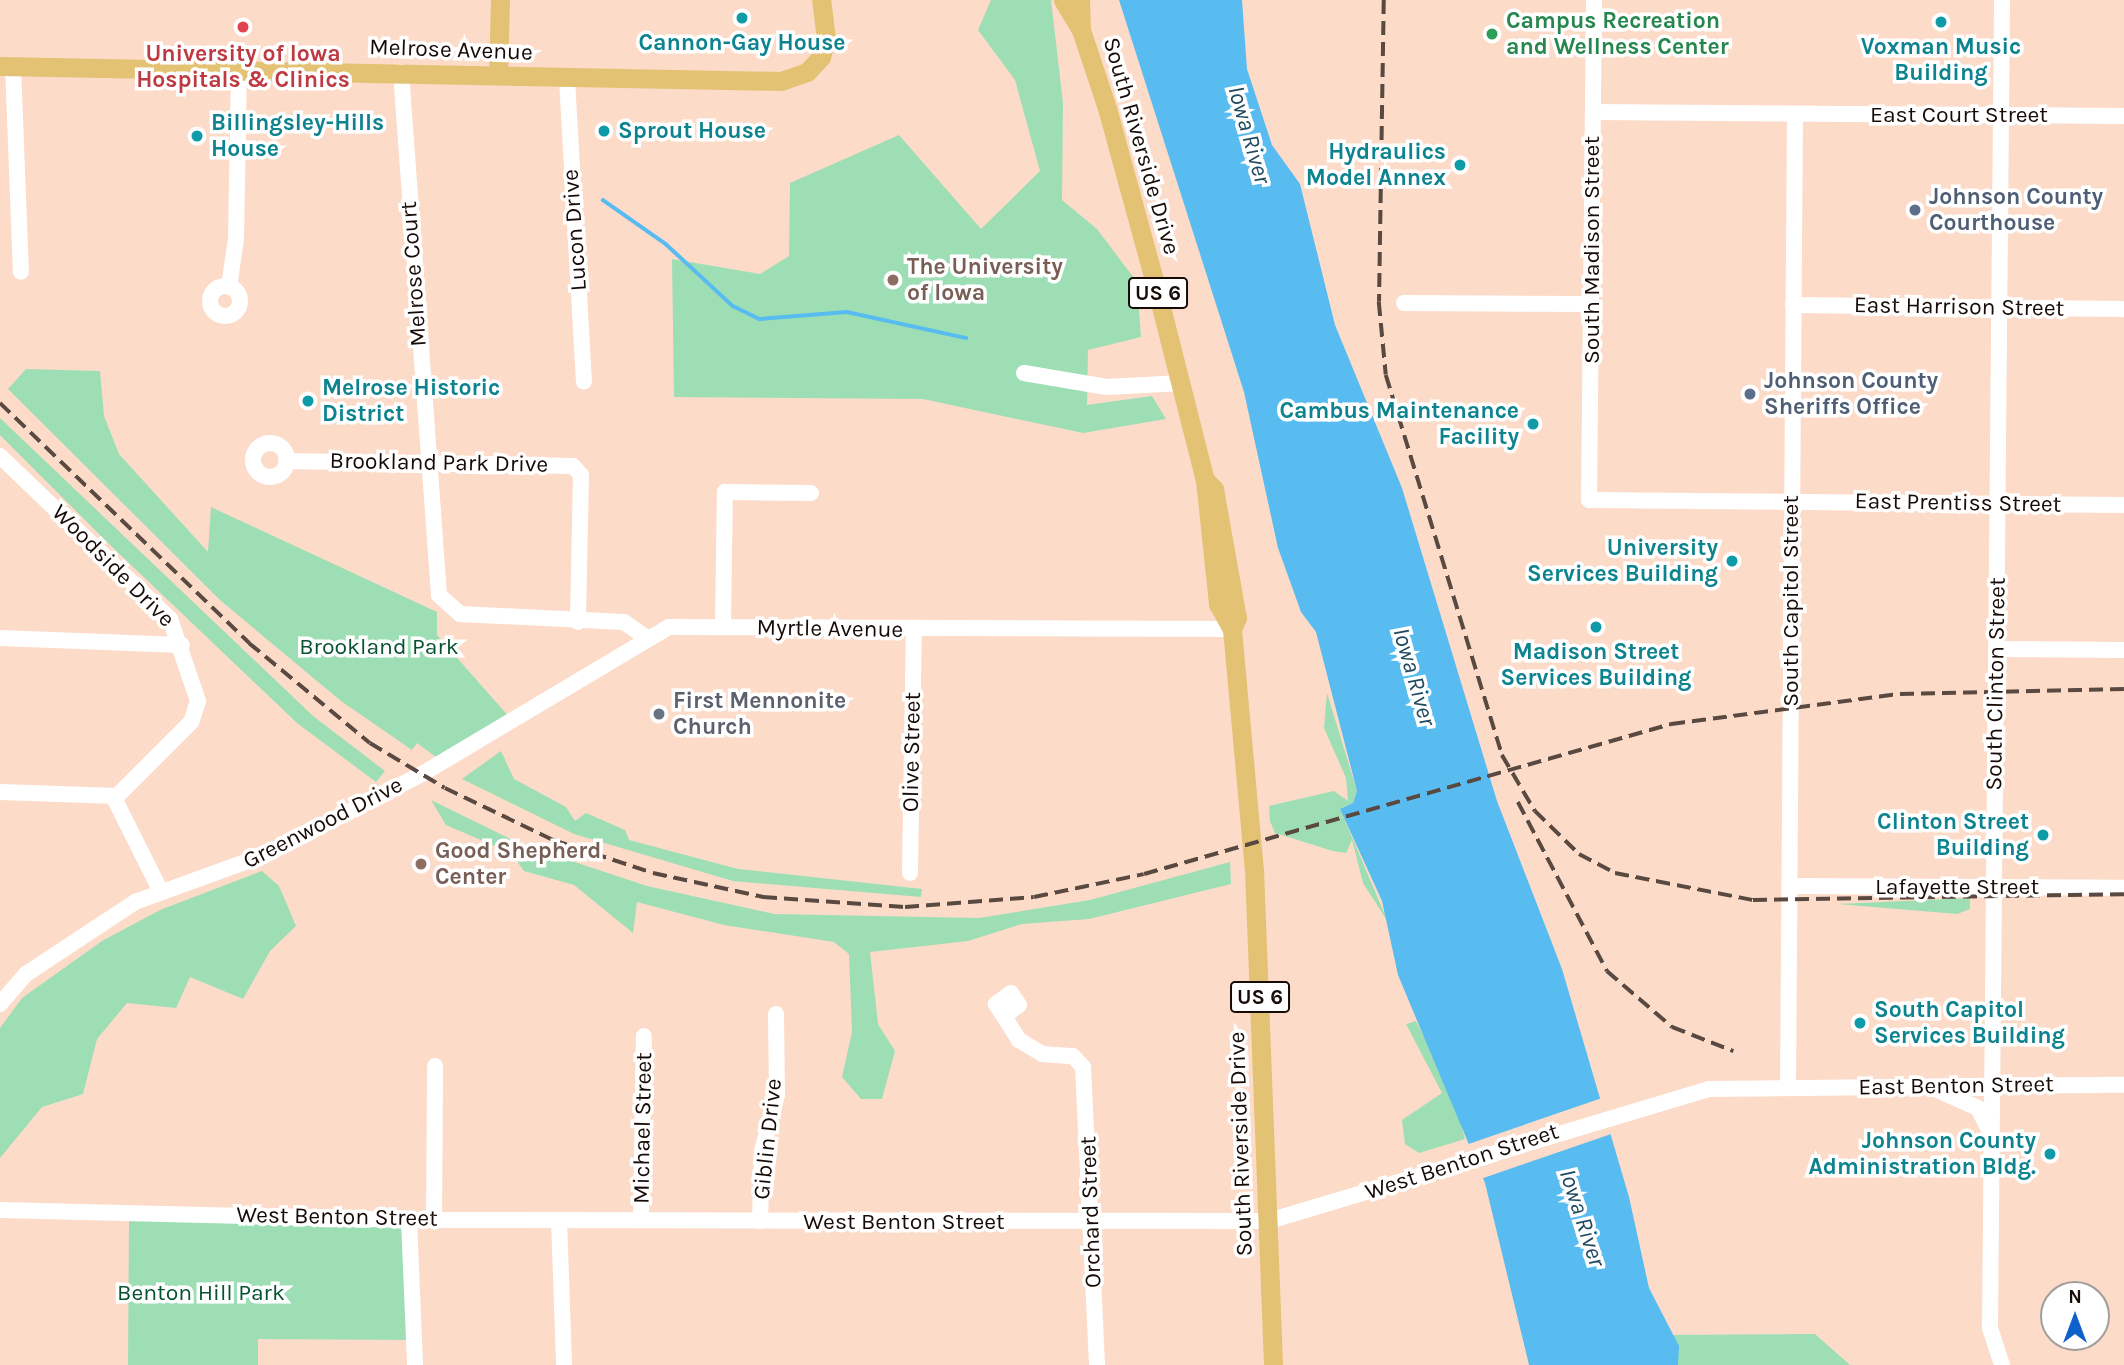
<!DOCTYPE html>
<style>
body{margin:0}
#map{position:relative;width:2124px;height:1365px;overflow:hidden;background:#fcdbc9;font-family:Karla,sans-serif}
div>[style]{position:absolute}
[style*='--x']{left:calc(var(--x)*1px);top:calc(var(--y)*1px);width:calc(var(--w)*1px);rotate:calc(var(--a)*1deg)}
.green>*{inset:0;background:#9ddeb5}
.water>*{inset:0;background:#58bcf1}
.pier>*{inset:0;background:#fcdbc9;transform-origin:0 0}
.stream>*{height:3.5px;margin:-1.75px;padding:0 1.75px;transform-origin:1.75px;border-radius:1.75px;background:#58bcf1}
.minor>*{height:16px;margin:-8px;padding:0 8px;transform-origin:8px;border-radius:8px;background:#fff}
.minor>.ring{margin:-8px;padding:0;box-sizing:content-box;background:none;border:16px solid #fff;border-radius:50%}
.major>*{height:19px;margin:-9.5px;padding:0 9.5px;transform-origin:9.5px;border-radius:9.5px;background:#e3c273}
.rail>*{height:3.5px;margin-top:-1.75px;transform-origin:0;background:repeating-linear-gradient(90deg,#5a4940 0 14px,transparent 0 21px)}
.dots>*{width:19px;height:19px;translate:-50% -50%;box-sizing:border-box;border:4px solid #fff;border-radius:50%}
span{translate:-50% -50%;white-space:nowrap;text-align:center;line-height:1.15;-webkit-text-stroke:7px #fff;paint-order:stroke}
.shield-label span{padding:2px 5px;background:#fff;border:2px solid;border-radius:5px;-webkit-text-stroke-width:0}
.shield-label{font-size:21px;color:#160b06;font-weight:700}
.leisure-label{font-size:23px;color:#27864d;font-weight:700}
.left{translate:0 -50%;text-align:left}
.culture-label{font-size:23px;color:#0d838f;font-weight:700}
.right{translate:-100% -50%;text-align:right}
.street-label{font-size:23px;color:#160b06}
.health-label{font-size:23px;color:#be3a42;font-weight:700}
.service-label{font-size:23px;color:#4e5e75;font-weight:700}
.education-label{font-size:23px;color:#785e54;font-weight:700}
.park-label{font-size:23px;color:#06522f}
.worship-label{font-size:23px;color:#5b616d;font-weight:700}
.water-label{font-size:24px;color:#204a60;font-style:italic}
.north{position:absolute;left:2040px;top:1281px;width:70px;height:70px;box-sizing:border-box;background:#fff;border:2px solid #a29d9b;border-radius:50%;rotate:0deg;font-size:19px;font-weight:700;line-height:28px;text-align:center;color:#160b06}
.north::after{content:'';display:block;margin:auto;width:24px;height:32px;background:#0e61cb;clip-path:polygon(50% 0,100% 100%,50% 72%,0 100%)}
</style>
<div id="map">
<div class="green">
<div style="clip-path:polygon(991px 0,1051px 0,1063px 103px,1062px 200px,1097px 229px,1137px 282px,1141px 337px,1088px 350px,1087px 405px,1152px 396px,1166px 419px,1083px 433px,923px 399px,674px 397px,672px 259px,760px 274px,789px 256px,790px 183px,899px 135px,981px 229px,1040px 171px,1015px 80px,978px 30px)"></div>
<div style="clip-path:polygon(26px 369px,100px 371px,104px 416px,119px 454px,208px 552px,211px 507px,437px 612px,437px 635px,510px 718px,436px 757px,417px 743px,412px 750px,341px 701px,220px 600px,8px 389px)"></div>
<div style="clip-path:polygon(0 418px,313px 716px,385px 771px,376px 782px,297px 723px,107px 542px,0 435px)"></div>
<div style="clip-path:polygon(1327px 693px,1357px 791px,1353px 803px,1340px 809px,1388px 922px,1363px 883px,1352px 840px,1346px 853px,1333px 851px,1275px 833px,1270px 821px,1269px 806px,1334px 791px,1348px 801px,1346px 778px,1324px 728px)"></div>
<div style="clip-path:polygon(501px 751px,514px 779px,566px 807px,575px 821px,586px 813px,625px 830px,629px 840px,738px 869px,922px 889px,921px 897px,733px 881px,574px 834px,462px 779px)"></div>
<div style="clip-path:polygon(431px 800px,523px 845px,647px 886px,774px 914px,979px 918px,1090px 900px,1230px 862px,1231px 884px,1089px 919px,1022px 924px,968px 941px,870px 952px,878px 1024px,895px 1051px,882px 1099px,861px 1099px,842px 1077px,852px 1032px,849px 954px,834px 942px,724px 925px,637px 902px,633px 933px,574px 885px,524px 871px,511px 853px,446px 825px)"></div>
<div style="clip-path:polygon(262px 871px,279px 886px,296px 926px,270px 951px,243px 999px,190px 977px,176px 1008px,127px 1003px,97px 1039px,83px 1094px,42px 1107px,0 1158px,0 1028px,22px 998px,102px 941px,160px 910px)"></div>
<div style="clip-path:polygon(1970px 898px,1970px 909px,1957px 914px,1838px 904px)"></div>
<div style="clip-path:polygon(1416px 1021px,1451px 1090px,1465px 1139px,1419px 1153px,1405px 1144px,1402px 1120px,1442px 1093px,1406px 1024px)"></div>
<div style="clip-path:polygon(129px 1219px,410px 1226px,414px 1340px,258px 1339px,258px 1365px,128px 1365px)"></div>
<div style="clip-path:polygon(1815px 1334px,1850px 1365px,1660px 1365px,1660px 1335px)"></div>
</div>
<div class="water">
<div style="clip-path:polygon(1119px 0,1242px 0,1247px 69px,1272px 145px,1300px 184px,1335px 325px,1402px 488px,1497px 801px,1562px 969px,1629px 1197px,1649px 1288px,1679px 1346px,1678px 1365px,1529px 1365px,1485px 1183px,1398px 975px,1382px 901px,1340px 809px,1353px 803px,1357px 791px,1316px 632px,1301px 612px,1278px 548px,1244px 392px)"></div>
</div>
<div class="pier">
<div style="left:1602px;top:1098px;width:37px;height:145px;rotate:71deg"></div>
</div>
<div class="stream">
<div style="--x:603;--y:200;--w:77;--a:34.9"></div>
<div style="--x:666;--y:244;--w:91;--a:42.8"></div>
<div style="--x:733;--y:306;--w:30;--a:26"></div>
<div style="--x:760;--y:319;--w:87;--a:-4.6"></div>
<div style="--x:847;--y:312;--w:122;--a:12.3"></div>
</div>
<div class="minor">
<div style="--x:1594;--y:0;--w:500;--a:90.57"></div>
<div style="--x:1589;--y:500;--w:535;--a:0.54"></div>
<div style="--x:13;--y:66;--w:206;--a:87.8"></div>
<div style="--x:401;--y:72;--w:524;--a:85.84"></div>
<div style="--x:439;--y:595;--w:28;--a:42"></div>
<div style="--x:460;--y:614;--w:164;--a:2.8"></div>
<div style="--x:624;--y:622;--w:29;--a:35"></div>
<div style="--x:567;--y:79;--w:303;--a:86.8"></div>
<div style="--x:1593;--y:112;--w:531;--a:0.43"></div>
<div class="ring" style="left:210px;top:286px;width:14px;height:14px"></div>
<div style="--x:229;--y:287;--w:49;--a:-81.7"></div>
<div style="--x:236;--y:239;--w:169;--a:-89"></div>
<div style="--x:1404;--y:303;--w:187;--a:0.3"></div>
<div style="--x:1793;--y:305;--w:331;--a:0.7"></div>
<div style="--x:1024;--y:373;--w:84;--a:9.6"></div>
<div style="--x:1107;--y:387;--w:75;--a:-3.1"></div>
<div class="ring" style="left:253px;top:443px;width:18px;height:18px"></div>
<div style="--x:0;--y:456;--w:236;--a:43.8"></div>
<div style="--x:170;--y:619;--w:87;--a:71.1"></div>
<div style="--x:198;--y:701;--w:22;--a:108"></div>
<div style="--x:191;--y:722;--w:105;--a:135"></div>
<div style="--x:117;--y:796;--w:117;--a:-178"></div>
<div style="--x:286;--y:461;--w:287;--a:1"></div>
<div style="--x:573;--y:466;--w:12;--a:48"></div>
<div style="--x:581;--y:475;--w:147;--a:91.2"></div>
<div style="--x:723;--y:627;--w:135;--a:-89.2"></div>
<div style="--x:725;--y:492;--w:86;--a:0.7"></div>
<div style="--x:0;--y:638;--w:182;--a:2.2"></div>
<div style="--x:1997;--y:649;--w:127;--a:0.5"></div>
<div style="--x:113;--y:796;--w:105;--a:63.4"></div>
<div style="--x:910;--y:873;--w:242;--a:-89.1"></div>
<div style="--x:1790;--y:886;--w:334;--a:0.3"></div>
<div style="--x:0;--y:1004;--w:40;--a:-49"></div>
<div style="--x:26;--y:974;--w:131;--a:-33.4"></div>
<div style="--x:135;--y:902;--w:140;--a:-20"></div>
<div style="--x:267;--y:854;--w:174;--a:-27.3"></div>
<div style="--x:422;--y:774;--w:287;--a:-30.8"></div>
<div style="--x:669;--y:627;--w:563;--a:0.2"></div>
<div style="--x:1006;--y:1015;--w:16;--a:-38"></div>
<div style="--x:1019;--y:1005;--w:14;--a:-124"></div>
<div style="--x:1011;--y:993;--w:19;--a:144"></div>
<div style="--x:996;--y:1004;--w:43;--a:57.4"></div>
<div style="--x:1019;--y:1040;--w:27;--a:31"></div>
<div style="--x:1042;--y:1054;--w:31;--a:4"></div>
<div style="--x:1073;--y:1056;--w:15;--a:48"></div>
<div style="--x:1083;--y:1067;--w:298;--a:87.3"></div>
<div style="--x:1788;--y:1088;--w:974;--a:-89.59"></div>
<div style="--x:1937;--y:1090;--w:45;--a:23.7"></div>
<div style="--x:1978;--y:1108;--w:29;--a:63"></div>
<div style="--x:0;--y:1210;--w:409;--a:1.4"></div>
<div style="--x:409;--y:1220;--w:860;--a:0.07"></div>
<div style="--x:1269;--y:1221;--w:459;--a:-16.7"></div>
<div style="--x:1709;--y:1089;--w:415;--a:-0.6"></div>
<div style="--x:409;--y:1220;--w:145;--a:87.6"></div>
<div style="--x:434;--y:1220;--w:154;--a:-89.6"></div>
<div style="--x:559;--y:1220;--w:145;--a:88"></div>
<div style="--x:641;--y:1220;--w:184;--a:-89.1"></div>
<div style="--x:760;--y:1221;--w:70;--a:-88.4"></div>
<div style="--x:762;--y:1151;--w:58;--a:-75"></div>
<div style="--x:777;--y:1095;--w:81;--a:-90.7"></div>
<div style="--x:2002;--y:1365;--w:40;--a:-108"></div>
<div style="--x:1990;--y:1327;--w:1327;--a:-89.48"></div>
</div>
<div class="major">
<div style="--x:1063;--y:0;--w:35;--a:59"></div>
<div style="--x:1081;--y:30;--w:82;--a:71.6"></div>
<div style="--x:1107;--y:108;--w:186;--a:74.7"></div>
<div style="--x:1156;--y:287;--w:199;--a:75.8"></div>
<div style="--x:1205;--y:480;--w:125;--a:84"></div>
<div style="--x:1218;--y:604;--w:29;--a:61"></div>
<div style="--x:1080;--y:0;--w:30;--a:88"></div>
<div style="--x:0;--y:66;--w:781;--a:1.1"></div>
<div style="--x:781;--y:81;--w:28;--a:-19"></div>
<div style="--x:807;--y:72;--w:21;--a:-47"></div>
<div style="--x:821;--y:57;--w:19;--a:-74"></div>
<div style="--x:826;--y:39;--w:39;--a:-97"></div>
<div style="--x:498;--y:73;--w:73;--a:-88.4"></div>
<div style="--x:1205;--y:480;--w:13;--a:45"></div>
<div style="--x:1214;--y:489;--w:131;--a:79.9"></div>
<div style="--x:1237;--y:618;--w:12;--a:114"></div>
<div style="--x:1232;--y:629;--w:241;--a:84.8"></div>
<div style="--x:1254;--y:869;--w:496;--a:87.8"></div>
</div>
<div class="rail">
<div style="--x:1384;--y:0;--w:302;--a:90.9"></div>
<div style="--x:1379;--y:302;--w:73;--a:84.5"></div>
<div style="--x:1386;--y:375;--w:397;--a:73"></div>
<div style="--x:1502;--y:755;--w:65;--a:59.5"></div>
<div style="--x:1535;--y:811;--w:62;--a:44.3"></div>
<div style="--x:1579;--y:854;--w:41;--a:27.8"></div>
<div style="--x:1615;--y:873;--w:141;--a:11.1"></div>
<div style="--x:1753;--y:900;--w:371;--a:-0.9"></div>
<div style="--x:0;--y:403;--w:346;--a:43.9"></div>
<div style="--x:249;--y:643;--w:157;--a:39.6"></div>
<div style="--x:370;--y:743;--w:87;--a:31"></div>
<div style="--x:445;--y:788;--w:120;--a:25.7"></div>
<div style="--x:553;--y:840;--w:105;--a:18.3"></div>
<div style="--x:653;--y:873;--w:113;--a:12.3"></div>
<div style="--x:763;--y:897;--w:142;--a:4"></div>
<div style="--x:905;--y:907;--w:129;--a:-4.4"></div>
<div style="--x:1034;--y:897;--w:112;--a:-11.8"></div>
<div style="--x:1144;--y:874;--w:548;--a:-15.89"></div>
<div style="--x:1671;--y:724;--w:231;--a:-7.5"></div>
<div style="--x:1900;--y:694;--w:224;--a:-1.3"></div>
<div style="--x:1518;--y:802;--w:191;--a:62.2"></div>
<div style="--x:1607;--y:971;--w:86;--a:40.7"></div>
<div style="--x:1672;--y:1027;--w:66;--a:21.5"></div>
</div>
<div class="dots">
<div style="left:742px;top:18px;background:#0f9aa8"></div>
<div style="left:1941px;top:22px;background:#0f9aa8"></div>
<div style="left:243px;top:27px;background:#e0444e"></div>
<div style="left:1492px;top:34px;background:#2e9e5b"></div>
<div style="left:604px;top:131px;background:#0f9aa8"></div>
<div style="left:197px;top:136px;background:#0f9aa8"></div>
<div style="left:1460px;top:165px;background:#0f9aa8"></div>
<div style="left:1915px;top:210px;background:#5c6f8a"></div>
<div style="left:893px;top:280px;background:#8d6e63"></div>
<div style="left:1750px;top:394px;background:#5c6f8a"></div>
<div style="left:308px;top:401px;background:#0f9aa8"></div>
<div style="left:1533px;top:424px;background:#0f9aa8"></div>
<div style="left:1732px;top:561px;background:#0f9aa8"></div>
<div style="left:1596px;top:627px;background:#0f9aa8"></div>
<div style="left:659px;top:714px;background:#6b7280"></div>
<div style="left:2043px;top:835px;background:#0f9aa8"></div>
<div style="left:421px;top:864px;background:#8d6e63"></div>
<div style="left:1860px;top:1023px;background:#0f9aa8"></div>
<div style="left:2050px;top:1154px;background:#0f9aa8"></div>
</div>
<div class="shield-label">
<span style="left:1158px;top:293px">US 6</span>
<span style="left:1260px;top:997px">US 6</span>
</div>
<div class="leisure-label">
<span class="left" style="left:1506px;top:34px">Campus Recreation<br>and Wellness Center</span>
</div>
<div class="culture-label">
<span style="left:742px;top:43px">Cannon-Gay House</span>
<span style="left:1941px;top:60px">Voxman Music<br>Building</span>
<span class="left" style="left:211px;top:136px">Billingsley-Hills<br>House</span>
<span class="left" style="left:618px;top:131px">Sprout House</span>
<span class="right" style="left:1446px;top:165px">Hydraulics<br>Model Annex</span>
<span class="left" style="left:322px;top:401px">Melrose Historic<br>District</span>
<span class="right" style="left:1519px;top:424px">Cambus Maintenance<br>Facility</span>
<span class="right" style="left:1718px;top:561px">University<br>Services Building</span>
<span style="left:1596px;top:665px">Madison Street<br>Services Building</span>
<span class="right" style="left:2029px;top:835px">Clinton Street<br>Building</span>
<span class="left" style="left:1874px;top:1023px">South Capitol<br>Services Building</span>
<span class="right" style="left:2036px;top:1154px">Johnson County<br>Administration Bldg.</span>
</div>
<div class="street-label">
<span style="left:451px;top:50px;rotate:2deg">Melrose Avenue</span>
<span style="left:1959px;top:115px">East Court Street</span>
<span style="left:1141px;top:146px;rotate:74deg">South Riverside Drive</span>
<span style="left:575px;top:230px;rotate:-94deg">Lucon Drive</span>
<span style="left:1592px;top:250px;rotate:-90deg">South Madison Street</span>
<span style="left:414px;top:274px;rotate:-94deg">Melrose Court</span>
<span style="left:1959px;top:307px;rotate:1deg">East Harrison Street</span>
<span style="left:439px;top:463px;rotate:1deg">Brookland Park Drive</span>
<span style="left:1958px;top:503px;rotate:1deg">East Prentiss Street</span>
<span style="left:113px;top:566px;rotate:45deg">Woodside Drive</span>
<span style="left:1791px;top:601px;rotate:-90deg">South Capitol Street</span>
<span style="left:830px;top:629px;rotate:1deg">Myrtle Avenue</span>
<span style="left:1996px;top:684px;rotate:-89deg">South Clinton Street</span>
<span style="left:912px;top:752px;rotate:-89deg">Olive Street</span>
<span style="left:323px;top:823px;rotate:-27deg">Greenwood Drive</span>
<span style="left:1957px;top:887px">Lafayette Street</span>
<span style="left:1956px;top:1086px;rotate:-1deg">East Benton Street</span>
<span style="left:643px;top:1128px;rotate:-89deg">Michael Street</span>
<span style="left:768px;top:1139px;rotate:-84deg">Giblin Drive</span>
<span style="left:1241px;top:1144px;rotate:-92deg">South Riverside Drive</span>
<span style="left:1462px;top:1162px;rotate:-18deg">West Benton Street</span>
<span style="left:1091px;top:1212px;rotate:-92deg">Orchard Street</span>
<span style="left:337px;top:1217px;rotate:1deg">West Benton Street</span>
<span style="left:904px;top:1222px">West Benton Street</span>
</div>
<div class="health-label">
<span style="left:243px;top:67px">University of Iowa<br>Hospitals &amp; Clinics</span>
</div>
<div class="service-label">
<span class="left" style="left:1929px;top:210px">Johnson County<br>Courthouse</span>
<span class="left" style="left:1764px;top:394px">Johnson County<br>Sheriffs Office</span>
</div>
<div class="education-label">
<span class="left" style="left:907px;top:280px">The University<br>of Iowa</span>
<span class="left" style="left:435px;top:864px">Good Shepherd<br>Center</span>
</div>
<div class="park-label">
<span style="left:379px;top:647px">Brookland Park</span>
<span style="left:201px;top:1293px">Benton Hill Park</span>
</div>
<div class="worship-label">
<span class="left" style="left:673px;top:714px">First Mennonite<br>Church</span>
</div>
<div class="water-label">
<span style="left:1249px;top:135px;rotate:74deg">Iowa River</span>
<span style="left:1414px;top:677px;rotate:74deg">Iowa River</span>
<span style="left:1582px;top:1218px;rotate:72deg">Iowa River</span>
</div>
<div class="north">N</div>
</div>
